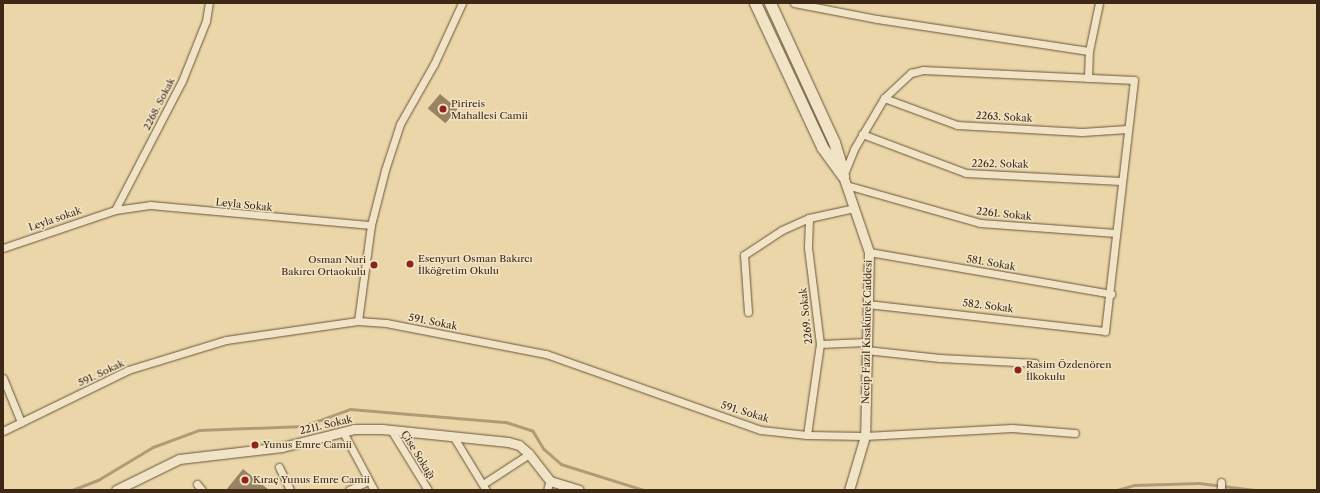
<!DOCTYPE html>
<meta charset="utf-8">
<style>
body{margin:0}
#map{position:relative;width:1320px;height:493px;overflow:hidden;background:#ead6a8;font-family:"Libre Caslon Text",serif}
div>[style]{position:absolute}
[style*='--x']{left:calc(var(--x)*1px);top:calc(var(--y)*1px);width:calc(var(--w)*1px);rotate:calc(var(--a)*1deg)}
.stream>*{height:2.5px;margin:-1.25px;padding:0 1.25px;transform-origin:1.25px;border-radius:1.25px;background:#b09b77}
.building>*{inset:0;background:#978362;transform-origin:0 0}
.roads{filter:drop-shadow(0 0 1px #69543b) drop-shadow(0 0 1px #69543b)}
.minor>*{height:7px;margin:-3.5px;padding:0 3.5px;transform-origin:3.5px;border-radius:3.5px;background:#f1e4c6}
.tertiary>*{height:9px;margin:-4.5px;padding:0 4.5px;transform-origin:4.5px;border-radius:4.5px;background:#f1e4c6}
.secondary>*{height:11px;margin:-5.5px;padding:0 5.5px;transform-origin:5.5px;border-radius:5.5px;background:#f1e4c6}
.dots>*{width:11px;height:11px;translate:-50% -50%;box-sizing:border-box;border:2px solid #f1e4c6;border-radius:50%}
span{translate:-50% -50%;white-space:nowrap;text-align:center;line-height:1.15;-webkit-text-stroke:3px #f1e4c6;paint-order:stroke}
.poi-label{font-size:10px;color:#3e2917}
.left{translate:0 -50%;text-align:left}
.right{translate:-100% -50%;text-align:right}
.street-label{font-size:10px;color:#3e2917}
.frame{position:absolute;inset:0;border:4px solid #3e2917;pointer-events:none}
</style>
<div id="map">
<div class="stream">
<div style="--x:72;--y:490;--w:28;--a:-21"></div>
<div style="--x:98;--y:480;--w:64;--a:-31"></div>
<div style="--x:153;--y:447;--w:49;--a:-20.3"></div>
<div style="--x:199;--y:430;--w:105;--a:-2.2"></div>
<div style="--x:304;--y:426;--w:49;--a:-20.3"></div>
<div style="--x:350;--y:409;--w:157;--a:4.8"></div>
<div style="--x:506;--y:422;--w:28;--a:18"></div>
<div style="--x:533;--y:431;--w:21;--a:59"></div>
<div style="--x:544;--y:449;--w:23;--a:41"></div>
<div style="--x:561;--y:464;--w:87;--a:17.4"></div>
<div style="--x:1117;--y:490;--w:18;--a:-16"></div>
<div style="--x:1134;--y:485;--w:65;--a:-1.8"></div>
<div style="--x:1199;--y:483;--w:56;--a:7.1"></div>
</div>
<div class="building">
<div style="left:440px;top:94px;width:23px;height:19px;rotate:40deg"></div>
<div style="clip-path:polygon(243px 469px,269px 490px,226px 490px)"></div>
</div>
<div class="roads">
<div class="minor">
<div style="--x:794;--y:3;--w:85;--a:10.9"></div>
<div style="--x:877;--y:19;--w:214;--a:8.6"></div>
<div style="--x:1088;--y:78;--w:27;--a:-88"></div>
<div style="--x:1089;--y:51;--w:49;--a:-78.2"></div>
<div style="--x:884;--y:98;--w:78;--a:20.3"></div>
<div style="--x:957;--y:125;--w:125;--a:3.2"></div>
<div style="--x:1082;--y:132;--w:45;--a:-3.8"></div>
<div style="--x:862;--y:134;--w:111;--a:20.6"></div>
<div style="--x:966;--y:173;--w:155;--a:3"></div>
<div style="--x:844;--y:174;--w:27;--a:-68"></div>
<div style="--x:854;--y:149;--w:59;--a:-59.5"></div>
<div style="--x:884;--y:98;--w:37;--a:-43"></div>
<div style="--x:911;--y:73;--w:12;--a:-14"></div>
<div style="--x:923;--y:70;--w:211;--a:2.7"></div>
<div style="--x:1134;--y:80;--w:253;--a:96.6"></div>
<div style="--x:1105;--y:331;--w:240;--a:-173.5"></div>
<div style="--x:846;--y:185;--w:139;--a:15.8"></div>
<div style="--x:980;--y:223;--w:136;--a:4.2"></div>
<div style="--x:115;--y:210;--w:145;--a:-62.6"></div>
<div style="--x:182;--y:81;--w:65;--a:-68.2"></div>
<div style="--x:206;--y:21;--w:18;--a:-81"></div>
<div style="--x:3;--y:248;--w:118;--a:-18.7"></div>
<div style="--x:115;--y:210;--w:35;--a:-8"></div>
<div style="--x:150;--y:205;--w:222;--a:5.2"></div>
<div style="--x:869;--y:252;--w:246;--a:9.8"></div>
<div style="--x:748;--y:312;--w:57;--a:-94"></div>
<div style="--x:744;--y:255;--w:45;--a:-33.3"></div>
<div style="--x:782;--y:230;--w:30;--a:-24"></div>
<div style="--x:809;--y:218;--w:46;--a:-12.5"></div>
<div style="--x:358;--y:321;--w:97;--a:-82.3"></div>
<div style="--x:371;--y:225;--w:57;--a:-75.7"></div>
<div style="--x:385;--y:170;--w:48;--a:-71.9"></div>
<div style="--x:400;--y:124;--w:69;--a:-60.5"></div>
<div style="--x:434;--y:64;--w:67;--a:-65.3"></div>
<div style="--x:820;--y:344;--w:46;--a:-2.5"></div>
<div style="--x:866;--y:350;--w:74;--a:6.2"></div>
<div style="--x:940;--y:358;--w:95;--a:3"></div>
<div style="--x:3;--y:378;--w:48;--a:67.8"></div>
<div style="--x:391;--y:430;--w:70;--a:58.3"></div>
<div style="--x:3;--y:431;--w:139;--a:-26"></div>
<div style="--x:128;--y:370;--w:102;--a:-17"></div>
<div style="--x:226;--y:340;--w:133;--a:-8.2"></div>
<div style="--x:358;--y:321;--w:28;--a:4"></div>
<div style="--x:386;--y:323;--w:163;--a:11"></div>
<div style="--x:546;--y:354;--w:228;--a:19.5"></div>
<div style="--x:761;--y:430;--w:46;--a:6.2"></div>
<div style="--x:807;--y:435;--w:58;--a:1"></div>
<div style="--x:865;--y:436;--w:147;--a:-3.1"></div>
<div style="--x:1012;--y:428;--w:63;--a:4.5"></div>
<div style="--x:343;--y:432;--w:66;--a:61.9"></div>
<div style="--x:807;--y:435;--w:92;--a:-81.9"></div>
<div style="--x:820;--y:344;--w:98;--a:-97.1"></div>
<div style="--x:808;--y:247;--w:29;--a:-88"></div>
<div style="--x:453;--y:436;--w:63;--a:58.6"></div>
<div style="--x:279;--y:467;--w:25;--a:64"></div>
<div style="--x:1221;--y:482;--w:8;--a:90"></div>
<div style="--x:197;--y:484;--w:8;--a:50"></div>
<div style="--x:483;--y:484;--w:55;--a:-33.1"></div>
<div style="--x:349;--y:490;--w:21;--a:-25"></div>
<div style="--x:547;--y:490;--w:9;--a:-72"></div>
</div>
<div class="tertiary">
<div style="--x:843;--y:176;--w:80;--a:71.1"></div>
<div style="--x:869;--y:252;--w:184;--a:91.2"></div>
<div style="--x:865;--y:436;--w:56;--a:106.5"></div>
<div style="--x:116;--y:490;--w:70;--a:-26.2"></div>
<div style="--x:179;--y:459;--w:104;--a:-6.6"></div>
<div style="--x:282;--y:447;--w:74;--a:-14"></div>
<div style="--x:354;--y:429;--w:28;--a:0"></div>
<div style="--x:382;--y:429;--w:127;--a:5.9"></div>
<div style="--x:508;--y:442;--w:11;--a:15"></div>
<div style="--x:519;--y:445;--w:13;--a:42"></div>
<div style="--x:529;--y:454;--w:34;--a:52"></div>
<div style="--x:550;--y:481;--w:30;--a:17"></div>
</div>
<div class="secondary">
<div style="--x:755;--y:3;--w:159;--a:65"></div>
<div style="--x:822;--y:147;--w:36;--a:54"></div>
<div style="--x:770;--y:3;--w:153;--a:65.3"></div>
<div style="--x:834;--y:142;--w:28;--a:73"></div>
</div>
</div>
<div class="dots">
<div style="left:443px;top:109px;background:#8f2418"></div>
<div style="left:410px;top:264px;background:#8f2418"></div>
<div style="left:374px;top:265px;background:#8f2418"></div>
<div style="left:1018px;top:370px;background:#8f2418"></div>
<div style="left:255px;top:445px;background:#8f2418"></div>
<div style="left:245px;top:480px;background:#8f2418"></div>
</div>
<div class="poi-label">
<span class="left" style="left:451px;top:109px">Pirireis<br>Mahallesi Camii</span>
<span class="left" style="left:418px;top:264px">Esenyurt Osman Bakırcı<br>İlköğretim Okulu</span>
<span class="right" style="left:366px;top:265px">Osman Nuri<br>Bakırcı Ortaokulu</span>
<span class="left" style="left:1026px;top:370px">Rasim Özdenören<br>İlkokulu</span>
<span class="left" style="left:263px;top:445px">Yunus Emre Camii</span>
<span class="left" style="left:253px;top:480px">Kıraç Yunus Emre Camii</span>
</div>
<div class="street-label">
<span style="left:159px;top:104px;rotate:-63deg">2268. Sokak</span>
<span style="left:1004px;top:117px;rotate:3deg">2263. Sokak</span>
<span style="left:1000px;top:164px;rotate:1deg">2262. Sokak</span>
<span style="left:244px;top:205px;rotate:6deg">Leyla Sokak</span>
<span style="left:1004px;top:214px;rotate:6deg">2261. Sokak</span>
<span style="left:55px;top:219px;rotate:-19deg">Leyla sokak</span>
<span style="left:991px;top:263px;rotate:10deg">581. Sokak</span>
<span style="left:988px;top:306px;rotate:7deg">582. Sokak</span>
<span style="left:806px;top:316px;rotate:-96deg">2269. Sokak</span>
<span style="left:433px;top:322px;rotate:11deg">591. Sokak</span>
<span style="left:867px;top:332px;rotate:-89deg">Necip Fazıl Kısakürek Caddesi</span>
<span style="left:101px;top:373px;rotate:-25deg">591. Sokak</span>
<span style="left:745px;top:412px;rotate:17deg">591. Sokak</span>
<span style="left:326px;top:425px;rotate:-13deg">2211. Sokak</span>
<span style="left:418px;top:455px;rotate:58deg">Çise Sokağı</span>
</div>
<div class="frame"></div>
</div>
